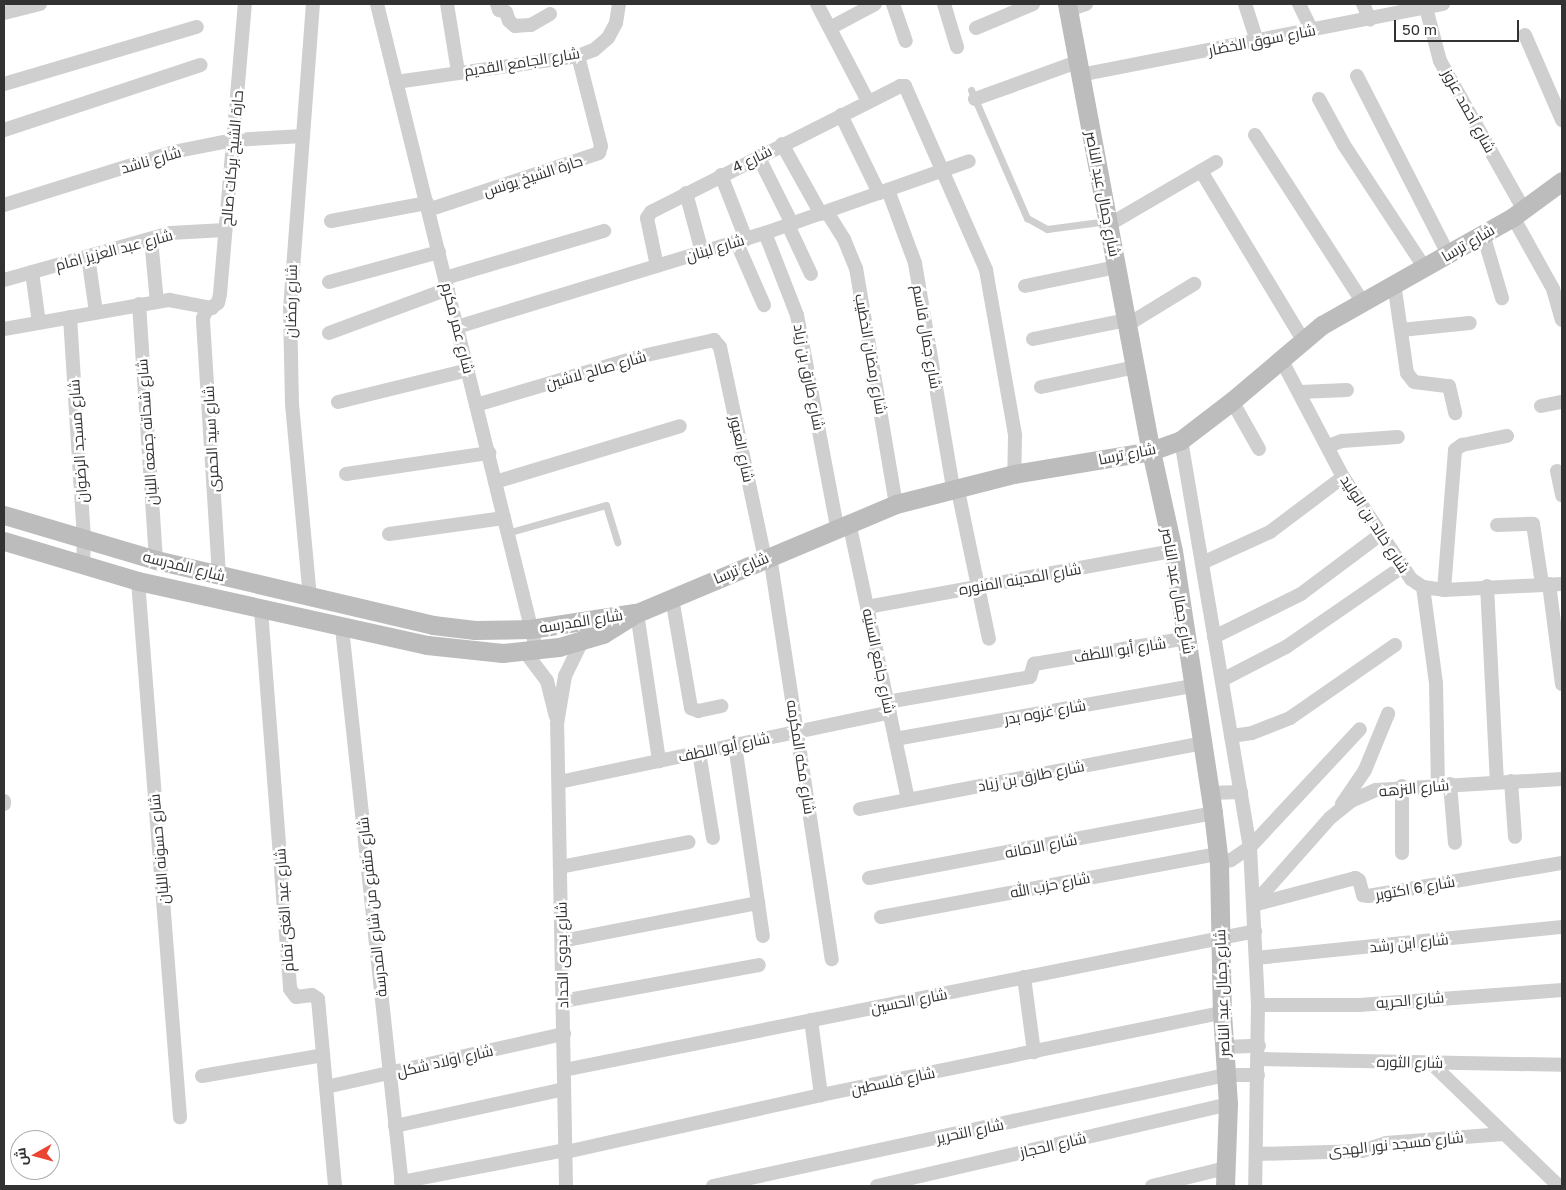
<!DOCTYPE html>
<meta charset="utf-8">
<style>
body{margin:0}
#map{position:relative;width:1566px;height:1190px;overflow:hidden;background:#fff;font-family:"Golos Text",Cairo,sans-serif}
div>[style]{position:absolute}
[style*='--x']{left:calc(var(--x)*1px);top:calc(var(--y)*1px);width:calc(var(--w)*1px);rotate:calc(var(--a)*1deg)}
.lane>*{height:7px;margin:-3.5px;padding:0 3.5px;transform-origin:3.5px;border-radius:3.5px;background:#cfcfcf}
.street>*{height:14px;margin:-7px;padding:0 7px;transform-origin:7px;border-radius:7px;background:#cfcfcf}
.secondary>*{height:19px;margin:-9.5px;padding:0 9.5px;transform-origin:9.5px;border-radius:9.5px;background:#bcbcbc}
span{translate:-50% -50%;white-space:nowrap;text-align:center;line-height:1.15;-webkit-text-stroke:5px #fff;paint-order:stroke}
.street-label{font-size:15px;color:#323232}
.frame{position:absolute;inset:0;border:5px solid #323232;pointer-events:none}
.north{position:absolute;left:10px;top:1130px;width:50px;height:50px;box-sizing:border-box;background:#fff;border:1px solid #adadad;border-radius:50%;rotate:263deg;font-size:14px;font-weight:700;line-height:20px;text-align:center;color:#323232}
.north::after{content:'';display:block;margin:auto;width:18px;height:22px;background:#ea4433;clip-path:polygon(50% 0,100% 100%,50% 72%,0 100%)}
.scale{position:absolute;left:1394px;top:20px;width:125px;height:22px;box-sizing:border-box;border:2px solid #323232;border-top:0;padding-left:6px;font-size:15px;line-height:18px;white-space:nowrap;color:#323232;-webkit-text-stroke:4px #fff;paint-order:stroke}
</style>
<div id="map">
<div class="lane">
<div style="--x:971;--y:90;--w:140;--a:66.4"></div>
<div style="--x:1027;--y:218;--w:23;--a:29"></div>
<div style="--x:1047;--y:229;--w:61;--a:-7.6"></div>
<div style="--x:507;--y:533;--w:103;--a:-15.8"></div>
<div style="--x:606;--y:505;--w:39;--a:73"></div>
</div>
<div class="street">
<div style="--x:377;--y:4;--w:667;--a:76.13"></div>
<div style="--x:447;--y:4;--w:69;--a:80.8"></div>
<div style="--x:497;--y:4;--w:6;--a:72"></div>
<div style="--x:499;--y:10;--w:7;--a:16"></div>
<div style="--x:506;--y:12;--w:9;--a:72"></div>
<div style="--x:509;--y:21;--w:8;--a:40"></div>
<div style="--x:515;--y:26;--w:16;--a:-4"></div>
<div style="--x:531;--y:25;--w:22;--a:-30"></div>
<div style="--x:817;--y:4;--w:110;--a:62.3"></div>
<div style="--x:893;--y:4;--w:39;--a:71"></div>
<div style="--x:944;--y:4;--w:45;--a:73.2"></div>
<div style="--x:1245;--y:4;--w:39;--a:72"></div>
<div style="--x:1299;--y:4;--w:30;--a:64"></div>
<div style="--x:1363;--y:4;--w:17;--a:66"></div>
<div style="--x:1425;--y:4;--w:59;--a:75.3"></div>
<div style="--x:1440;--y:61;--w:171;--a:60.6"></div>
<div style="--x:1068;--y:10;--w:19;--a:-18"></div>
<div style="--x:4;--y:13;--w:37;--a:-14"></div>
<div style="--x:830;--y:28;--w:51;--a:-28.1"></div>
<div style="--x:976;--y:28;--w:62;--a:-22.8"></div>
<div style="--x:1525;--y:35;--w:93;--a:66.5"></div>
<div style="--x:1080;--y:75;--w:370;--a:-11.1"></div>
<div style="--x:1357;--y:76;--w:200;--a:62.9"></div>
<div style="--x:396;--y:82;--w:184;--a:-8.1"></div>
<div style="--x:578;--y:56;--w:17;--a:-21"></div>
<div style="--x:594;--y:50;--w:18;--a:-41"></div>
<div style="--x:608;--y:38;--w:17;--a:-62"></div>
<div style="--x:616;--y:23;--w:19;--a:-81"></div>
<div style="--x:4;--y:84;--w:201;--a:-16.5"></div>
<div style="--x:975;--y:99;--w:109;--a:-19.9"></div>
<div style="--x:1319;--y:99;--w:52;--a:61.5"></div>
<div style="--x:1344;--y:145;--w:146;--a:56.7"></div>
<div style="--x:841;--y:115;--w:87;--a:64"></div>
<div style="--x:4;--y:130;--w:207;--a:-18.3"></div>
<div style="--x:1255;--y:135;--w:197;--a:57.2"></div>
<div style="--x:782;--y:144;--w:80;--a:60.9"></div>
<div style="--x:758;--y:156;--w:76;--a:63.4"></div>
<div style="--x:1201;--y:171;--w:197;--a:58.9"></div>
<div style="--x:721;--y:175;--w:69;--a:68.7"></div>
<div style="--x:888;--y:190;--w:78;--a:69.7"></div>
<div style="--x:915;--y:263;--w:227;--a:80.4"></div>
<div style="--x:686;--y:193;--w:61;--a:74.8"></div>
<div style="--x:4;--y:205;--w:177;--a:-17.4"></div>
<div style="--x:173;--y:152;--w:61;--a:-11.3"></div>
<div style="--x:233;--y:140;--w:70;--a:-3.3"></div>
<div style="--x:428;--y:210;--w:180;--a:-18.4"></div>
<div style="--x:599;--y:153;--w:7;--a:-74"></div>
<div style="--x:601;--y:146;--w:93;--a:-104.3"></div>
<div style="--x:827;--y:212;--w:32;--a:58"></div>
<div style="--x:844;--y:239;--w:31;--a:68"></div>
<div style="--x:856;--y:268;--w:239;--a:80.4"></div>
<div style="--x:1513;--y:217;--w:82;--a:60.9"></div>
<div style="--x:1553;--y:289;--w:32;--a:74"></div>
<div style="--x:331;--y:221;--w:98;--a:-10.6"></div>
<div style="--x:1110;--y:224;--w:123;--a:-30.3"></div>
<div style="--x:788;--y:225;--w:54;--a:64.9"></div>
<div style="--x:765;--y:233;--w:88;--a:68.7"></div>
<div style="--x:797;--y:315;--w:215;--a:79.3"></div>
<div style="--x:1483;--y:234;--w:67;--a:73.5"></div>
<div style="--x:151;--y:239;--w:63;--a:84.6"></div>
<div style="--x:736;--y:241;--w:70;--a:66.4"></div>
<div style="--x:88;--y:256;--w:57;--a:81.9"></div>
<div style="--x:657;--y:266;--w:49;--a:-101.8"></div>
<div style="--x:647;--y:218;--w:7;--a:-56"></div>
<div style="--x:651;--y:212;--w:279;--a:-26.8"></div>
<div style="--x:900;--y:86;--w:5;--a:0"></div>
<div style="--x:905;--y:86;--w:201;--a:66.2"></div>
<div style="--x:986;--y:270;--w:168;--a:80"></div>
<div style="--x:1015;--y:435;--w:39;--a:91"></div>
<div style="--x:32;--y:272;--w:51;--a:82.2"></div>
<div style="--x:445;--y:278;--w:166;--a:-16.5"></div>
<div style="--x:4;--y:280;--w:173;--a:-15.8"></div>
<div style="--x:170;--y:233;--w:55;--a:-3.1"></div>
<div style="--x:329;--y:282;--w:114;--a:-15.3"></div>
<div style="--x:1394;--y:283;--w:91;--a:81.8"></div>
<div style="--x:1407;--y:373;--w:11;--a:52"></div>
<div style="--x:1414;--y:382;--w:35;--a:7"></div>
<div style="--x:1449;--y:386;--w:28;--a:77"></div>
<div style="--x:1025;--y:286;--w:94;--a:-11.7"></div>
<div style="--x:139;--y:304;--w:257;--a:86.2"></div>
<div style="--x:70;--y:317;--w:221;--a:86.4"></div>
<div style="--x:84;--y:538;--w:27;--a:92"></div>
<div style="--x:1127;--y:325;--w:79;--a:-31.5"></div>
<div style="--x:457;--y:327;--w:322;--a:-17"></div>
<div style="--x:765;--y:233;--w:216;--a:-19.4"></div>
<div style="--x:4;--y:329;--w:168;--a:-10"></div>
<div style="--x:169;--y:300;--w:44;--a:10.5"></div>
<div style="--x:1401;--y:330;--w:69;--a:-5.8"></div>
<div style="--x:329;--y:333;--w:127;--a:-20.3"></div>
<div style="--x:1033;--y:339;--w:95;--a:-11.5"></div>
<div style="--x:1281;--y:359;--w:133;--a:62.3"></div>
<div style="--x:1343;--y:477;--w:123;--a:56.3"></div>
<div style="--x:1411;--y:579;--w:14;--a:34"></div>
<div style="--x:1423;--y:587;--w:21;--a:8"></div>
<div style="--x:1444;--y:590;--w:118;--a:-2.9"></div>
<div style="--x:1041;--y:387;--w:96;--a:-12"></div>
<div style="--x:1300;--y:392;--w:47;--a:-2.4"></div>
<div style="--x:1232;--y:401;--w:55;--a:60.6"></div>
<div style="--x:338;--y:402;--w:134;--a:-13.8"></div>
<div style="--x:476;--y:405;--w:169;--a:-16.5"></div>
<div style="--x:638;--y:357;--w:78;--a:-12.6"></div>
<div style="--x:714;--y:340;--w:9;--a:49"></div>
<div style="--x:720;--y:347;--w:216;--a:78"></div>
<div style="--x:1541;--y:406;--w:21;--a:-11"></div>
<div style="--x:1181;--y:440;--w:413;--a:80.4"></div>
<div style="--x:1250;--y:847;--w:158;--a:87.1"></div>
<div style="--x:1258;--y:1005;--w:181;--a:90.9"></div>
<div style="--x:1328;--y:446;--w:15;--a:-20"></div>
<div style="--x:1342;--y:441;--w:56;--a:-4.1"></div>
<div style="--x:1557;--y:471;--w:25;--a:78"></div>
<div style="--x:346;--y:474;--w:145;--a:-8.4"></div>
<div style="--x:495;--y:482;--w:193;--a:-16.8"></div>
<div style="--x:957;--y:486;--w:156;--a:78.2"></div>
<div style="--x:849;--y:522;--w:283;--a:78"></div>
<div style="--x:1497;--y:525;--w:36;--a:-2"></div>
<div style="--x:1533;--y:524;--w:61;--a:81.5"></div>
<div style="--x:389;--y:534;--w:116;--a:-7.9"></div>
<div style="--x:770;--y:556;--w:408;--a:81.3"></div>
<div style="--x:1202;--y:563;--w:75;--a:-24.5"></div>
<div style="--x:1270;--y:532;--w:91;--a:-37"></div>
<div style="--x:219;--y:575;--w:257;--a:-93.6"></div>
<div style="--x:203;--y:318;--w:8;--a:-67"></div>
<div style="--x:206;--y:311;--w:14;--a:-34"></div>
<div style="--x:218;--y:303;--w:9;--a:-77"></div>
<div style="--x:220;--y:294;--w:291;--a:-85.1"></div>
<div style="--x:138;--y:581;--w:538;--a:85.52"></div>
<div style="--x:1549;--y:584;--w:101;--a:82.6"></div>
<div style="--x:1487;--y:586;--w:196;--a:87.1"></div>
<div style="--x:1423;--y:587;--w:97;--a:82.3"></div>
<div style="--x:1436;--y:683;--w:102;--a:88.9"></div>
<div style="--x:1444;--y:590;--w:140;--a:-85.5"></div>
<div style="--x:1455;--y:450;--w:9;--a:-36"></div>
<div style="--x:1462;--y:445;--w:46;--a:-11.3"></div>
<div style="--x:310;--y:598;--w:195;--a:-95.3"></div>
<div style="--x:292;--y:404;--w:95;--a:-91.2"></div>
<div style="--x:290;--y:309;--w:306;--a:-85.7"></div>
<div style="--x:672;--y:598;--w:112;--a:80.2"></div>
<div style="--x:691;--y:708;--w:8;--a:23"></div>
<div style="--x:698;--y:711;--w:24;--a:-12"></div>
<div style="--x:867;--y:607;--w:311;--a:-10.4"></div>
<div style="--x:261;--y:610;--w:380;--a:85.6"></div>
<div style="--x:290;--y:989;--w:10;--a:53"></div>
<div style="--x:296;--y:997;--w:16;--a:-7"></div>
<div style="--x:312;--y:995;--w:7;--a:34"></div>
<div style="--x:318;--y:999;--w:188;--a:84.8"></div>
<div style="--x:637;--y:613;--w:150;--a:81.5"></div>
<div style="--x:342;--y:628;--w:561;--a:83.86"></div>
<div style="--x:1214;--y:637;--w:97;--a:-26.3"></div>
<div style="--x:1301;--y:594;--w:99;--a:-36.8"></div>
<div style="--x:526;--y:653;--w:35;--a:53"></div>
<div style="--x:547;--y:681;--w:36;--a:76"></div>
<div style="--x:1222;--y:680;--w:72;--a:-27.3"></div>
<div style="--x:1286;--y:647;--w:141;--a:-34.6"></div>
<div style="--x:887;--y:702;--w:145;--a:-9.9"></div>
<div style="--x:1030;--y:677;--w:14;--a:-73"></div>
<div style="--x:1034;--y:664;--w:155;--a:-9.6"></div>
<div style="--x:1231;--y:736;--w:21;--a:-8"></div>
<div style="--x:1252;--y:733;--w:41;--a:-21.5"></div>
<div style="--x:1290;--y:718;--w:128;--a:-34.8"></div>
<div style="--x:895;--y:739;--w:304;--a:-10.1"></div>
<div style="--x:735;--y:745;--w:193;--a:81.7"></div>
<div style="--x:699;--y:752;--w:87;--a:80.8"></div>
<div style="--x:1511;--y:781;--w:56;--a:85.9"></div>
<div style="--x:559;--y:782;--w:338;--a:-11.9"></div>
<div style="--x:1450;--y:784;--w:59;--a:85.2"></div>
<div style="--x:1210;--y:793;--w:31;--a:-2"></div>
<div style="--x:4;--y:801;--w:3;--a:90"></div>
<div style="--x:1342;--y:804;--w:41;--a:-55.9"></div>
<div style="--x:1365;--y:770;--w:61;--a:-67.7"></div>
<div style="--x:860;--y:809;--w:349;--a:-10.9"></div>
<div style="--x:1402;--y:853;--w:67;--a:-90"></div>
<div style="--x:1219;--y:863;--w:12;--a:-14"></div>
<div style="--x:1231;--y:860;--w:23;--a:-34"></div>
<div style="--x:1250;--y:847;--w:161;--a:-47"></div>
<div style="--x:560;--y:867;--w:131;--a:-11"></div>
<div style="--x:869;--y:878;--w:350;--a:-10.7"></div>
<div style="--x:1253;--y:905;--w:116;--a:-48.5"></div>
<div style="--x:1330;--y:818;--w:27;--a:-39"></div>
<div style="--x:1351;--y:801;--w:27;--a:-24"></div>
<div style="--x:1376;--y:790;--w:186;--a:-3.4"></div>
<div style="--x:1253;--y:905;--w:106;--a:-14.8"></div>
<div style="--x:1355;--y:878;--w:4;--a:27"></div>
<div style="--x:1359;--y:880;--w:16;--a:75"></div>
<div style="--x:1363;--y:895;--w:5;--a:11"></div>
<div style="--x:1368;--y:896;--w:197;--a:-9.7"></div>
<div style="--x:881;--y:917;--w:344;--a:-10.6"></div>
<div style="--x:562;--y:941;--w:200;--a:-11"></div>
<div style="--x:1256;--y:958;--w:308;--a:-5.8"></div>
<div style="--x:1024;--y:977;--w:76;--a:82.4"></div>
<div style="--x:563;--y:1001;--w:199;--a:-10.4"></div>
<div style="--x:1258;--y:1005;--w:101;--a:0"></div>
<div style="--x:1359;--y:1005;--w:204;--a:-4.2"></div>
<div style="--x:811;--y:1020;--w:76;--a:82.4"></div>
<div style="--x:1224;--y:1047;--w:35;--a:-2"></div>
<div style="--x:1259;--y:1059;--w:303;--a:1.1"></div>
<div style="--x:1431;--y:1063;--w:178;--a:43.9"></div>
<div style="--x:564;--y:1070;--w:705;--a:-11.37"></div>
<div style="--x:202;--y:1076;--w:123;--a:-9.8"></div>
<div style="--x:326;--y:1087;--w:244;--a:-12.6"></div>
<div style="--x:395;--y:1126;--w:173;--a:-12.3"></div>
<div style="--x:566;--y:1152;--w:261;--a:-12.6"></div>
<div style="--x:821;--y:1095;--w:409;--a:-11.6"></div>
<div style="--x:1257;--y:1154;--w:105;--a:-1.6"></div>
<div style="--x:1362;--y:1151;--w:25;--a:-18"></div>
<div style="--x:1386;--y:1143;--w:118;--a:-4.4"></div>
<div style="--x:401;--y:1182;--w:168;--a:-11"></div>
<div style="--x:566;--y:1186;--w:462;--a:-91.1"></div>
<div style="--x:557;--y:724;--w:49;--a:-80.5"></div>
<div style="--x:565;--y:676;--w:39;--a:-64"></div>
<div style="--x:713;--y:1186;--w:525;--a:-12.21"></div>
<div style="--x:1226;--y:1075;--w:32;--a:0"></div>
<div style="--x:877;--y:1186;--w:360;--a:-13.1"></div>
<div style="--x:1152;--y:1186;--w:76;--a:-13.7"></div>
</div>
<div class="secondary">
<div style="--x:1067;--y:4;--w:455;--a:79.4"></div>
<div style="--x:1151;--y:451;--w:102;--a:77.6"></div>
<div style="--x:1173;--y:551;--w:265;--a:81.3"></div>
<div style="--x:1213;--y:813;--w:50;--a:83.2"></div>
<div style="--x:1219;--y:863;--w:150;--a:88.9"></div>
<div style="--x:1222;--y:1013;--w:91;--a:86.2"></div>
<div style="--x:1228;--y:1104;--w:82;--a:92.1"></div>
<div style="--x:4;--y:515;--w:159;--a:16.5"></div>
<div style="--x:156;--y:560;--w:285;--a:13.2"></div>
<div style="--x:433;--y:625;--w:42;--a:6.8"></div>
<div style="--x:475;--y:630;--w:55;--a:-1"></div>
<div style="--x:530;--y:629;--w:106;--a:-8.7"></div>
<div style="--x:4;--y:541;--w:140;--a:16.6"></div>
<div style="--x:138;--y:581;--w:296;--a:12.5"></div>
<div style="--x:427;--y:645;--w:76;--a:6"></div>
<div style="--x:503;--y:653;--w:56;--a:-6.1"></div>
<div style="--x:559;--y:647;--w:46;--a:-16.5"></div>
<div style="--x:603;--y:634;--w:40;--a:-32"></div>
<div style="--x:637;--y:613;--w:281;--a:-22.8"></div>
<div style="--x:896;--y:504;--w:122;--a:-14.3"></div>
<div style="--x:1014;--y:474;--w:139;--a:-9.5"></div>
<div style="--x:1151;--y:451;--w:32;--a:-20"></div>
<div style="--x:1181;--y:440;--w:64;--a:-37.4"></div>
<div style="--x:1232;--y:401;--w:118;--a:-40.2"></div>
<div style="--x:1322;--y:325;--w:219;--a:-29.5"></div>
<div style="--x:1513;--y:217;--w:61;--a:-36.3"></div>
</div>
<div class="street-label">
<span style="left:1262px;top:40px;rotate:-11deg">شارع سوق الخضار</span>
<span style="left:522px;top:62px;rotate:-9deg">شارع الجامع القديم</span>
<span style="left:1469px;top:111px;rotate:61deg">شارع أحمد عزوز</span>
<span style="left:232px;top:158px;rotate:-85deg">حارة الشيخ بركات صالح</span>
<span style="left:752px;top:159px;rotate:-26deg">شارع 4</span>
<span style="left:151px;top:160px;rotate:-16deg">شارع ناشد</span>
<span style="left:533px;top:176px;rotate:-18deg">حارة الشيخ يونس</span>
<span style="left:1103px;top:194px;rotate:79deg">شارع جمال عبد الناصر</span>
<span style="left:1468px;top:243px;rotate:-30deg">شارع ترسا</span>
<span style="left:715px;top:248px;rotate:-17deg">شارع لبنان</span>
<span style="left:114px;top:250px;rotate:-15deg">شارع عبد العزيز امام</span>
<span style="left:291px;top:301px;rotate:-89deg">شارع رمضان</span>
<span style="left:458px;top:328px;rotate:76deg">شارع عمر مكرم</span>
<span style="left:927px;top:337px;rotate:80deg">شارع جمال قاسم</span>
<span style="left:871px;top:354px;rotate:80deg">شارع رمضان الخطيب</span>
<span style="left:596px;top:370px;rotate:-16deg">شارع صالح لاشين</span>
<span style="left:809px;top:377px;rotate:79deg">شارع طارق بن زياد</span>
<span style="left:147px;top:432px;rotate:-94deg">شارع شحاته جمعه اللبان</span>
<span style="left:211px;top:439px;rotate:-93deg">شارع سيد الحمرى</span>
<span style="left:78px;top:441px;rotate:-94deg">شارع مسجد الرضوان</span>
<span style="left:742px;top:449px;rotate:78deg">شارع العبور</span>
<span style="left:1127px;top:454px;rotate:-11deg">شارع ترسا</span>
<span style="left:1375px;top:524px;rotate:57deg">شارع خالد بن الوليد</span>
<span style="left:184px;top:566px;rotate:14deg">شارع المدرسه</span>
<span style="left:741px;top:568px;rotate:-23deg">شارع ترسا</span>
<span style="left:1020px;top:579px;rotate:-10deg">شارع المدينه المنوره</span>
<span style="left:1178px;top:591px;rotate:80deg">شارع جمال عبد الناصر</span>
<span style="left:581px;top:621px;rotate:-9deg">شارع المدرسه</span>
<span style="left:1120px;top:650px;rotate:-9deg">شارع أبو اللطف</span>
<span style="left:879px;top:661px;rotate:78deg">شارع جامع السنيه</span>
<span style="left:1045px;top:712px;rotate:-10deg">شارع غزوه بدر</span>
<span style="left:724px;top:747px;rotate:-12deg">شارع أبو اللطف</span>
<span style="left:801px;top:757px;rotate:81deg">شارع مكه المكرمه</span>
<span style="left:1031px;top:776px;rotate:-11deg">شارع طارق بن زياد</span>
<span style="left:1414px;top:788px;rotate:-5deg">شارع النزهه</span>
<span style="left:1041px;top:846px;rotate:-11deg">شارع الامانه</span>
<span style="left:159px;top:849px;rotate:-95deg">شارع حسونه اللبان</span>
<span style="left:1050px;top:885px;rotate:-11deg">شارع حزب الله</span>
<span style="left:1415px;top:888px;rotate:-10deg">شارع 6 اكتوبر</span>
<span style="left:372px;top:907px;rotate:-96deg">شارع متفرع من شارع المدرسة</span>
<span style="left:284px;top:910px;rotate:-94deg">شارع عبد الغنى تمام</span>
<span style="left:1409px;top:943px;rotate:-6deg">شارع ابن رشد</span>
<span style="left:562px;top:955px;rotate:-91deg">شارع بدوى الحداد</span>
<span style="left:1222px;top:993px;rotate:-92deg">شارع جمال عبد الناصر</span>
<span style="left:1410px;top:1000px;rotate:-5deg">شارع الحريه</span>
<span style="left:909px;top:1001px;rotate:-11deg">شارع الحسين</span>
<span style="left:445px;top:1061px;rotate:-13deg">شارع اولاد شكل</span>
<span style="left:1410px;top:1062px;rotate:1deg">شارع الثوره</span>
<span style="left:893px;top:1081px;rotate:-12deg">شارع فلسطين</span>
<span style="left:970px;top:1131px;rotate:-12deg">شارع التحرير</span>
<span style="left:1396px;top:1144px;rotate:-6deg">شارع مسجد نور الهدى</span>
<span style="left:1053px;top:1145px;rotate:-13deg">شارع الحجاز</span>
</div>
<div class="frame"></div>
<div class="north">ش</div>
<div class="scale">50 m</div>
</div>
